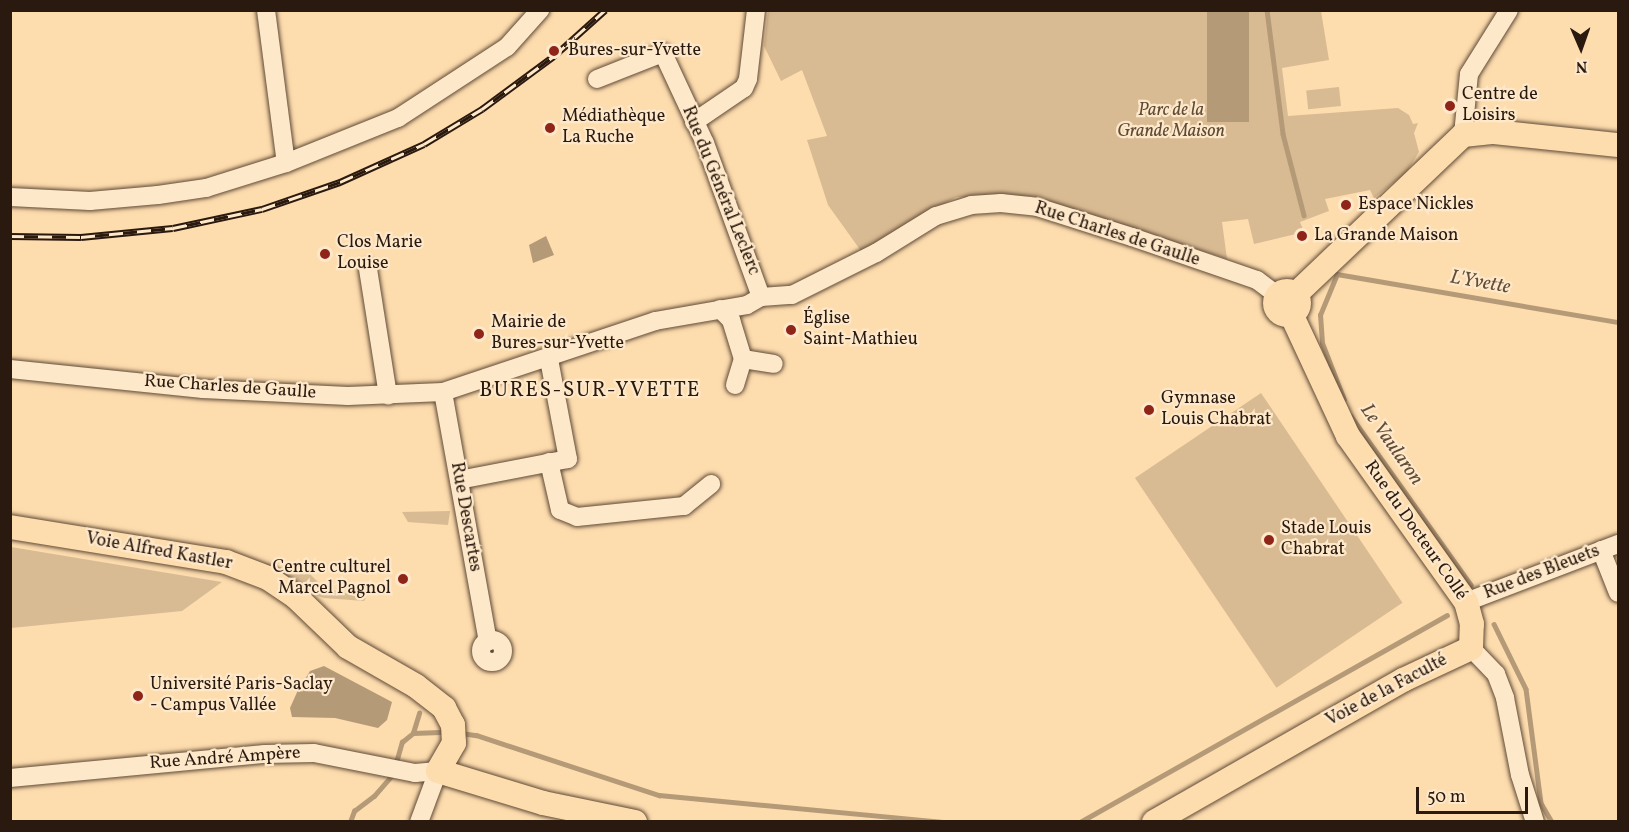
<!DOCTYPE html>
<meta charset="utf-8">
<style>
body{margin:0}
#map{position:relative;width:1629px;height:832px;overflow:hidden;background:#fddcae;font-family:Vollkorn,serif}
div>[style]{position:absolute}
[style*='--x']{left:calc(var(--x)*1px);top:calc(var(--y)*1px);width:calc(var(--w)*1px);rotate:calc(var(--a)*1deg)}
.green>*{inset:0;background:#d9bb93;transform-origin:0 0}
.water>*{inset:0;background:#b59a78;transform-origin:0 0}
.stream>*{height:4.5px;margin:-2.25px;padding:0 2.25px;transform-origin:2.25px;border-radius:2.25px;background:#b59a78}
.roads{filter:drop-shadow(0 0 2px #5f4a36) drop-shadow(0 0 2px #5f4a36)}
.minor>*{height:18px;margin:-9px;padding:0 9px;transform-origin:9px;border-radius:9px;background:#fee8ca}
.minor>.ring{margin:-9px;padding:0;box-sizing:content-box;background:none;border:18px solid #fee8ca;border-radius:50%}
.major>*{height:24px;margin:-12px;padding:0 12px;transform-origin:12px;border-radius:12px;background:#fddcae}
.major>.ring{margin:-12px;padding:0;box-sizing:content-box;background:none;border:24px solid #fddcae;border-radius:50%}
.rail>*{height:7px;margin-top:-3.5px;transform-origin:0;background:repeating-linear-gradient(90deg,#fee8ca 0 14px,#2a190e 0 28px);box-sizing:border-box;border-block:2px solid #2a190e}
.dots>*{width:16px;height:16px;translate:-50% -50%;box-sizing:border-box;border:3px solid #fee8ca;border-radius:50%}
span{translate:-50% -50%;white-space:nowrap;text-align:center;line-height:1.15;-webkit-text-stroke:4.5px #fee8ca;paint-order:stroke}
.poi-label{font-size:18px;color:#2a190e}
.left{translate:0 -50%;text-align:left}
.right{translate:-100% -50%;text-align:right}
.park-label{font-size:18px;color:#5f4a36;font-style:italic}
.street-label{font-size:18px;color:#2a190e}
.water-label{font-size:20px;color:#624d38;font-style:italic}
.quarter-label{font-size:21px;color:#2a190e;letter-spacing:1.5px}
.frame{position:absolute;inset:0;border:12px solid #2a190e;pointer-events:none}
.north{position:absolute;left:1551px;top:18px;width:60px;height:60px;-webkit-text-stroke:4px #fee8ca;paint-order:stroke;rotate:178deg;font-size:16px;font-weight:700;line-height:24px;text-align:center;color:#2a190e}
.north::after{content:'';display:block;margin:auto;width:21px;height:27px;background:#2a190e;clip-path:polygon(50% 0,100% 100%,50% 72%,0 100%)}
.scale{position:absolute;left:1416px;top:787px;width:112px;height:27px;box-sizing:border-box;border:3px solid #2a190e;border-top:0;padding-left:8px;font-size:18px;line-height:21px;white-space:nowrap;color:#2a190e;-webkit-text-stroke:4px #fee8ca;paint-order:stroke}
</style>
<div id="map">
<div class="green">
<div style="clip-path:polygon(768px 11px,1321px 11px,1329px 60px,1282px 68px,1288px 116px,1398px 108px,1409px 115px,1413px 124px,1418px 123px,1414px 133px,1419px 152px,1406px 173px,1374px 198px,1370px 190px,1325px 199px,1329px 211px,1300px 222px,1304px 232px,1254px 244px,1248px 219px,1222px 222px,1227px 259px,1032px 196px,956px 197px,861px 251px,828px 205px,807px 140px,827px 136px,802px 70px,781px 81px,764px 46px)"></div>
<div style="left:1339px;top:87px;width:19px;height:33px;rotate:84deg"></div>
<div style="left:1261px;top:393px;width:253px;height:152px;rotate:56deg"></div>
<div style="clip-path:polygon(450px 511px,448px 525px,408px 522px,402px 512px)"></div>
<div style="clip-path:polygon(10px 547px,11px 547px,222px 582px,182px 611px,11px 628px)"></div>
<div style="clip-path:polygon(259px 562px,310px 574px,324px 588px,366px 598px,364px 601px,324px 598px,307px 592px)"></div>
</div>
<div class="water">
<div style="left:1207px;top:11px;width:42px;height:111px"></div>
<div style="clip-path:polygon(546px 236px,554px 255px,533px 263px,529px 245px)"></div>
<div style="clip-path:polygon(324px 666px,392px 702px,387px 720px,378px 728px,335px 718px,292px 717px,290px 708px,298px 690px,310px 671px)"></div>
</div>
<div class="stream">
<div style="--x:1267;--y:10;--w:125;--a:82.6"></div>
<div style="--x:1283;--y:134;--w:84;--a:75.5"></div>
<div style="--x:1344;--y:400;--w:61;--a:-111.1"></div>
<div style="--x:1322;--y:343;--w:28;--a:-94"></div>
<div style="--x:1320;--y:315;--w:44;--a:-67.5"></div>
<div style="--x:1337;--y:274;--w:285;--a:9.7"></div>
<div style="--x:1351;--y:416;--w:207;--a:54.6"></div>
<div style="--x:1494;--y:624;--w:72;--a:63.8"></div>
<div style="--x:1526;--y:689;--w:115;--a:82.5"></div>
<div style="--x:1541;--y:803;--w:22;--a:60"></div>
<div style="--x:413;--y:733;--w:21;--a:-73"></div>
<div style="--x:461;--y:733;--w:15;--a:8"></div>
<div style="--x:476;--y:735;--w:193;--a:18.2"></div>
<div style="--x:659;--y:795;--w:285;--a:5.4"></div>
<div style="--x:395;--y:766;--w:25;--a:-74"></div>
<div style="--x:402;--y:742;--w:14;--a:-39"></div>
<div style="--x:413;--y:733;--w:34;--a:-2"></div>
<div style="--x:350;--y:822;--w:12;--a:-70"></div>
<div style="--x:354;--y:811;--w:25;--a:-37"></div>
<div style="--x:374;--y:796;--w:29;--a:-49"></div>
<div style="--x:1080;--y:822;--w:421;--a:-29.4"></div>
</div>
<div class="roads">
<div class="minor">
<div style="--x:266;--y:10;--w:154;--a:82.6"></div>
<div style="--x:597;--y:79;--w:71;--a:-21.5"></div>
<div style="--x:663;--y:53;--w:99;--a:65"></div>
<div style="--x:705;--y:143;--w:164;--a:70"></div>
<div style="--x:694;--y:122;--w:60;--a:-34.2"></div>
<div style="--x:744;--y:88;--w:10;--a:-66"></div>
<div style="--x:748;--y:79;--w:69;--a:-83.4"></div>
<div style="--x:1463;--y:135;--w:61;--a:-84.4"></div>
<div style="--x:1469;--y:74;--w:75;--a:-58"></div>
<div style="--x:10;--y:197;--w:80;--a:2.9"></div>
<div style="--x:90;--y:201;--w:68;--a:-5"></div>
<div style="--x:158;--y:195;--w:49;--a:-8.3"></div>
<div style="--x:206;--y:188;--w:84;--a:-17.4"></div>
<div style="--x:286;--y:163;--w:121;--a:-21.9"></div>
<div style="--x:398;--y:118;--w:130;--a:-33.1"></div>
<div style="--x:507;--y:47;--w:50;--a:-48.3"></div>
<div style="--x:368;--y:269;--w:128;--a:81"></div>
<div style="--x:720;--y:309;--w:16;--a:45"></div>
<div style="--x:731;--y:320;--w:41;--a:72.9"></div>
<div style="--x:743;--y:359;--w:31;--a:9"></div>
<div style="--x:10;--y:369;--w:194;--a:5.9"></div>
<div style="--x:203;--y:389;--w:145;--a:2.8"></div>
<div style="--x:348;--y:396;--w:95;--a:-2.4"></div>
<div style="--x:443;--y:392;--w:224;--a:-18.5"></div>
<div style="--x:655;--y:321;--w:93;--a:-9.9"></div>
<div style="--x:747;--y:305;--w:16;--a:-30"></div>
<div style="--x:761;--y:297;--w:31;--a:-4"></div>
<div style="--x:792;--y:295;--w:94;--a:-26.6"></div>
<div style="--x:876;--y:253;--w:70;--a:-31.7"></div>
<div style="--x:936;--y:216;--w:37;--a:-17"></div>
<div style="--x:971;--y:205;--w:30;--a:-4"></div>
<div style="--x:1001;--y:203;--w:36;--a:6"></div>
<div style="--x:1037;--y:207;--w:100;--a:17.5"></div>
<div style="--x:1132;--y:237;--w:132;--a:19"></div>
<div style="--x:1257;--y:280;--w:26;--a:37"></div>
<div style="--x:735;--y:385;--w:27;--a:-73"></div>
<div style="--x:443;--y:392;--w:254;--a:79.8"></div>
<div style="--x:549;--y:462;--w:49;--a:77.1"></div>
<div style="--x:560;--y:510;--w:18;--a:22"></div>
<div style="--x:577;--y:517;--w:108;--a:-5.9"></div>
<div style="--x:684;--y:506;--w:35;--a:-39"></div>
<div style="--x:459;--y:480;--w:111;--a:-10.9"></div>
<div style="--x:568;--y:459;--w:102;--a:-100.8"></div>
<div style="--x:1601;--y:550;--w:46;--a:68.4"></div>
<div style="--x:1466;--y:602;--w:163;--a:-20.9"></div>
<div class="ring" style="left:481px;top:640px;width:4px;height:4px"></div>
<div style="--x:1471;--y:648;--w:36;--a:46"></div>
<div style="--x:1496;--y:674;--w:26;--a:69"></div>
<div style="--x:1505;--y:698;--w:78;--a:79"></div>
<div style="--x:1520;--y:775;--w:49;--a:72.3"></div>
<div style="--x:10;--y:778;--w:256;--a:-5.4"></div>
<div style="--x:265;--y:754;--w:49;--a:-1.2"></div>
<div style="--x:314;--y:753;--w:103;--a:11.2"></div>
<div style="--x:415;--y:773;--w:23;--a:-5"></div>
<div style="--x:438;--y:771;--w:54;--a:110.4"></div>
</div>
<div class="major">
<div class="ring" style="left:1275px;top:291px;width:0;height:0"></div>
<div style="--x:1295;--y:295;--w:232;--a:-43.6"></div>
<div style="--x:1463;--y:135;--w:31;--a:-6"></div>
<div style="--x:1494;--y:132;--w:125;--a:6"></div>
<div style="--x:10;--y:527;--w:219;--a:9.2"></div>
<div style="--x:226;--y:562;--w:45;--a:20.9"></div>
<div style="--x:268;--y:578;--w:34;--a:34"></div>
<div style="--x:296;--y:597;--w:72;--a:43.9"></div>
<div style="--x:348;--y:647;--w:78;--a:29.8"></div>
<div style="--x:416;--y:686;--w:36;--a:38"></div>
<div style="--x:444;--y:708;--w:19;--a:62"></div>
<div style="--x:453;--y:725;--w:18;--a:87"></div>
<div style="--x:454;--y:743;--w:32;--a:120"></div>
<div style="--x:438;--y:771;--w:110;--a:16.9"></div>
<div style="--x:543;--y:803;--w:94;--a:11.7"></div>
<div style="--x:1154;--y:822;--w:287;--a:-29.7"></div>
<div style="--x:1403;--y:680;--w:75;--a:-25.2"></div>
<div style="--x:1471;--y:648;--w:24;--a:-88"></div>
<div style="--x:1472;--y:624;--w:23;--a:-105"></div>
<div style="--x:1466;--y:602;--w:204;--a:-125.4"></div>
<div style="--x:1348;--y:436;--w:135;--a:-115"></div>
</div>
</div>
<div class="rail">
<div style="--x:10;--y:236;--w:71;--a:0.8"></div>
<div style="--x:81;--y:237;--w:92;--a:-5.6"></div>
<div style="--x:173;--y:228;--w:91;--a:-12.1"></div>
<div style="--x:262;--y:209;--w:83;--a:-19.1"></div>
<div style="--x:340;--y:182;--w:92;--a:-24.3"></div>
<div style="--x:424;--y:144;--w:68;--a:-31.1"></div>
<div style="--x:482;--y:109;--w:89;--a:-36.4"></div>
<div style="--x:554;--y:56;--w:69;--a:-42"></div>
</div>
<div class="dots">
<div style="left:554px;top:51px;background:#8f2418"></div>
<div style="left:1450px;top:106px;background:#8f2418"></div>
<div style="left:550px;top:128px;background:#8f2418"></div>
<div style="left:1346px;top:205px;background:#8f2418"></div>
<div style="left:1302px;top:236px;background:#8f2418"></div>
<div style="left:325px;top:254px;background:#8f2418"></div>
<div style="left:791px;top:330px;background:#8f2418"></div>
<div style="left:479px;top:334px;background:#8f2418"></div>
<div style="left:1149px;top:410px;background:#8f2418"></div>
<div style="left:1269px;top:540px;background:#8f2418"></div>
<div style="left:403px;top:579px;background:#8f2418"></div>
<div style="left:138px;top:696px;background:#8f2418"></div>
</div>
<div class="poi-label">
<span class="left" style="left:568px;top:51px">Bures-sur-Yvette</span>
<span class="left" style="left:1462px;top:106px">Centre de<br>Loisirs</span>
<span class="left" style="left:562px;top:128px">Médiathèque<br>La Ruche</span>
<span class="left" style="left:1358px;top:205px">Espace Nickles</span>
<span class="left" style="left:1314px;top:236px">La Grande Maison</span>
<span class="left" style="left:337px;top:254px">Clos Marie<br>Louise</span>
<span class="left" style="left:803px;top:330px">Église<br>Saint-Mathieu</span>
<span class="left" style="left:491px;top:334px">Mairie de<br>Bures-sur-Yvette</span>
<span class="left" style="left:1161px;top:410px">Gymnase<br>Louis Chabrat</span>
<span class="left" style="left:1281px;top:540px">Stade Louis<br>Chabrat</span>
<span class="right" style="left:391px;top:579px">Centre culturel<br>Marcel Pagnol</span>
<span class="left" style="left:150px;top:696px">Université Paris-Saclay<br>- Campus Vallée</span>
</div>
<div class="park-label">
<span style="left:1171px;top:122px">Parc de la<br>Grande Maison</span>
</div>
<div class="street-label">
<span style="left:720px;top:191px;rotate:68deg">Rue du Général Leclerc</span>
<span style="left:1117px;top:235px;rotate:18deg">Rue Charles de Gaulle</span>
<span style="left:230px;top:388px;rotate:4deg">Rue Charles de Gaulle</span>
<span style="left:465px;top:517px;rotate:80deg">Rue Descartes</span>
<span style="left:1415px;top:531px;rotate:55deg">Rue du Docteur Collé</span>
<span style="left:159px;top:552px;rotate:10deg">Voie Alfred Kastler</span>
<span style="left:1542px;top:573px;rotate:-21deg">Rue des Bleuets</span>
<span style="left:1387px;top:691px;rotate:-28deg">Voie de la Faculté</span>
<span style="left:225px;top:759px;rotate:-4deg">Rue André Ampère</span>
</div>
<div class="water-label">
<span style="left:1480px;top:283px;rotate:10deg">L'Yvette</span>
<span style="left:1391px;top:445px;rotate:55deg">Le Vaularon</span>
</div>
<div class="quarter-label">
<span style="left:590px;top:391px">BURES-SUR-YVETTE</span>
</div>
<div class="frame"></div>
<div class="north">N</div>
<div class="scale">50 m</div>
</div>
